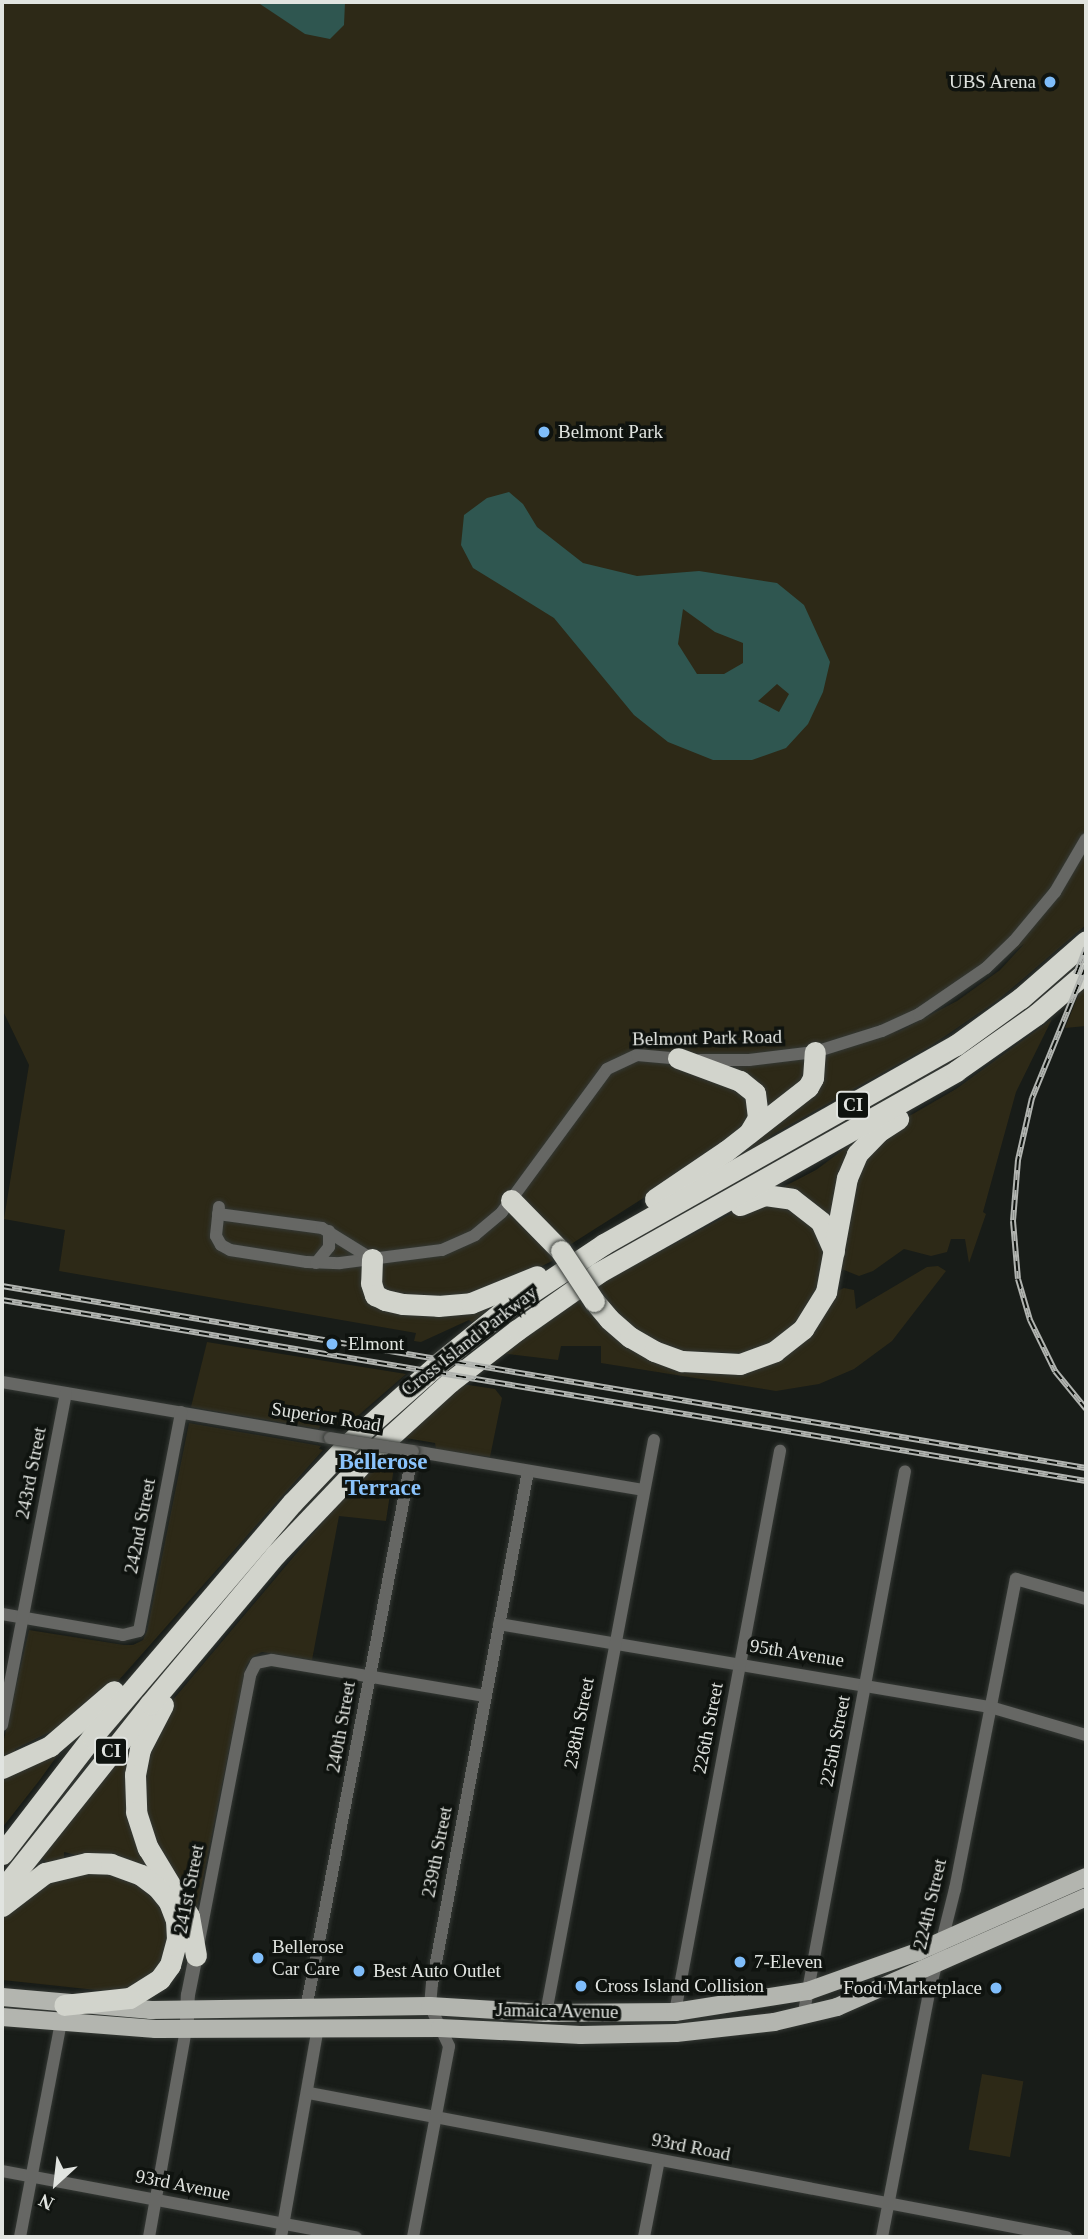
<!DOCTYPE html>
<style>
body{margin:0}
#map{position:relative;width:1088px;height:2239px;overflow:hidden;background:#181c18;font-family:"Times New Roman",serif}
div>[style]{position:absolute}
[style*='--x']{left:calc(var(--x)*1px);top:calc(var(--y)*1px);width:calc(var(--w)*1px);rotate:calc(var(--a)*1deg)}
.green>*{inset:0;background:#2d2917;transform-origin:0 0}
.water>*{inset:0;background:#2f5650}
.roads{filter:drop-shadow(0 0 2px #343834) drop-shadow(0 0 2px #343834)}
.minor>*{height:12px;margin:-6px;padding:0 6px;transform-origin:6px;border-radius:6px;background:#666764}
.tertiary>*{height:14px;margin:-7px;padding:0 7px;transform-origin:7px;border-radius:7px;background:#666764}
.primary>*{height:18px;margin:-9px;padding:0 9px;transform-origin:9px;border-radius:9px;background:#b3b5af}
.motorway>*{height:21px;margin:-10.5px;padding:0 10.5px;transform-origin:10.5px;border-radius:10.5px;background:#d2d4cc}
.rail>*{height:6px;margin-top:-3px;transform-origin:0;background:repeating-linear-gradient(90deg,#0f130f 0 10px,#b1b4b0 0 20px);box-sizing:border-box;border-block:2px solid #b1b4b0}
.bridges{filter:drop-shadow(0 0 2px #343834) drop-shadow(0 0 2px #343834)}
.minor-bridge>*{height:12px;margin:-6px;padding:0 6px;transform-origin:6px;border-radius:6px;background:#666764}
.motorway-bridge>*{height:21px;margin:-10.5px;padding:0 10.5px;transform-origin:10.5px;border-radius:10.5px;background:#d2d4cc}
.dots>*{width:19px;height:19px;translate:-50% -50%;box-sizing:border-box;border:4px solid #0f130f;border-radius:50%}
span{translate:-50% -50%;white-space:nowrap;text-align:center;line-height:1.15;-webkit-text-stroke:7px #0f130f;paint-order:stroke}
.shield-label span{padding:2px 5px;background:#0f130f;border:2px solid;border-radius:5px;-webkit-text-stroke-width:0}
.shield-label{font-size:18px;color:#e1e4e0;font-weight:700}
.poi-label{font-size:19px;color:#e1e4e0}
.right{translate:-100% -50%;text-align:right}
.left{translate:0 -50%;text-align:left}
.street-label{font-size:19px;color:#e1e4e0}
.quarter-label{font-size:23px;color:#8ac3fc;font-weight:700}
.frame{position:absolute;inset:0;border:4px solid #e1e4e0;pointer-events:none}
.north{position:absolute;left:21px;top:2148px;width:70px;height:70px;-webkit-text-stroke:5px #0f130f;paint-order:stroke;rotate:207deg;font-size:19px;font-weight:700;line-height:28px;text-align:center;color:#e1e4e0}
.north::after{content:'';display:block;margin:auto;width:24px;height:32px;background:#e1e4e0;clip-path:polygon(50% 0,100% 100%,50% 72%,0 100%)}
</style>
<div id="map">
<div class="green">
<div style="clip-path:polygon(evenodd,2px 2px,1086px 2px,1086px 925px,998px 1000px,932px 1045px,772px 1135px,761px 1145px,743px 1155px,741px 1148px,645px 1197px,554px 1255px,556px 1259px,526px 1274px,503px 1300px,473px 1323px,469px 1320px,421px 1342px,414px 1341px,416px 1333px,59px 1271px,65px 1230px,4px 1219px,29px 1065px,2px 1009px,2px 2px,1024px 944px,1000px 970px,957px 1001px,894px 1034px,1024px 944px)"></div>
<div style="clip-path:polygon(1086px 982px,1086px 1026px,1065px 1028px,1081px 988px)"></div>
<div style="clip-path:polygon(1052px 1019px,1016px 1092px,983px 1212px,986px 1214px,969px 1263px,965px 1239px,951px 1239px,947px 1252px,931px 1256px,904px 1249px,873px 1271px,859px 1276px,839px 1268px,854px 1171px,885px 1130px,956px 1089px)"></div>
<div style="clip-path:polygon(864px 1134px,832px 1224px,785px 1190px,785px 1186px,816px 1170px)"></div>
<div style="clip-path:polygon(783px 1202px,815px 1225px,825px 1249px,823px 1277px,794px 1328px,751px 1354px,669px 1350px,583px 1301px,594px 1318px,597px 1317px,630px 1346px,754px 1366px,835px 1292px,844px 1288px,854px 1290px,856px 1309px,927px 1267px,938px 1266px,946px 1271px,892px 1341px,854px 1369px,819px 1384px,776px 1391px,601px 1363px,601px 1346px,561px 1346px,558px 1360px,500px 1353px,594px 1287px,745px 1206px)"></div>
<div style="clip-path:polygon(207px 1342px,406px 1374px,345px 1427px,321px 1423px,319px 1429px,191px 1407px)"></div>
<div style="clip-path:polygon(462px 1384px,495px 1389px,502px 1398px,490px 1457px,436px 1449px,435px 1443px,400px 1437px)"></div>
<div style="clip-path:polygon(189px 1423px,321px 1446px,319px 1449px,323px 1450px,110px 1690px,64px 1725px,15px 1749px,14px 1756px,2px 1761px,2px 1748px,29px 1630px,124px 1645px,133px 1645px,143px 1640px,147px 1631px)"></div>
<div style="clip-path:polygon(376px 1459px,394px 1467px,386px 1521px,339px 1516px,312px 1660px,262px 1652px,252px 1657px,246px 1666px,196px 1914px,158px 1851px,141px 1810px,140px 1761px,156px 1720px)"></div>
<div style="clip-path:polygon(147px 1720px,129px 1770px,169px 1891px,84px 1857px,64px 1852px,64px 1859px,52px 1865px,41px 1858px,54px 1836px)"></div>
<div style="clip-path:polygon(59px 1753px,39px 1781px,2px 1828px,2px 1774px)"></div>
<div style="clip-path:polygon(76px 1867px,118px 1871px,153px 1890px,171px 1924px,165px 1959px,156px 1975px,127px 1989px,106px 1991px,2px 1980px,2px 1911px)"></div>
<div style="left:982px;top:2074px;width:42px;height:77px;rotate:10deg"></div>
</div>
<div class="water">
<div style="clip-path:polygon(257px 2px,345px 2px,344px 25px,330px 39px,305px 34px)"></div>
<div style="clip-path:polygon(evenodd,509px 492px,523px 504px,537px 527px,583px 563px,637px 576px,699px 571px,777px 583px,804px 605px,830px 662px,823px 692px,808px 724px,786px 748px,752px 760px,713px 760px,668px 742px,634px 715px,554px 618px,473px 568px,461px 545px,464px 515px,487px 498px,509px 492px,683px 609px,715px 632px,743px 643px,743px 663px,724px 674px,697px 674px,678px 644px,683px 609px,509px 492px,777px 684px,789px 694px,779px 712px,758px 701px,777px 684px)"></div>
</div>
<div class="roads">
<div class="minor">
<div style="--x:700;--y:1060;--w:49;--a:0"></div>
<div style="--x:749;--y:1060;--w:66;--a:-6.9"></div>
<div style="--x:815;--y:1052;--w:70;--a:-17.4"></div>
<div style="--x:882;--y:1031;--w:41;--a:-24.7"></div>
<div style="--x:919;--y:1014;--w:81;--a:-34.5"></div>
<div style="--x:986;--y:968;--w:39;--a:-44"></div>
<div style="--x:1014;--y:941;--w:64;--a:-50.1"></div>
<div style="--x:1055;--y:892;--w:61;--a:-59.7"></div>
<div style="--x:219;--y:1207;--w:29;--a:96"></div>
<div style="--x:216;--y:1236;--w:10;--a:61"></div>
<div style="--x:221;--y:1245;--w:10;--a:29"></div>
<div style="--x:230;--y:1250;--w:78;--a:8.9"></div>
<div style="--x:307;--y:1262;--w:33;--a:2"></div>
<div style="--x:340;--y:1263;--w:103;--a:-7.3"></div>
<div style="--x:442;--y:1250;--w:36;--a:-24"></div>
<div style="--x:475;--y:1235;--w:35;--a:-40"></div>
<div style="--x:502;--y:1212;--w:177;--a:-53.7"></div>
<div style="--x:607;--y:1069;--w:33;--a:-25"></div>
<div style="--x:637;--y:1055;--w:45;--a:5.1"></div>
<div style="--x:218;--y:1214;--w:105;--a:7.7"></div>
<div style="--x:322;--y:1228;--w:59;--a:31.8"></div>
<div style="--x:316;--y:1263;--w:21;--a:-51"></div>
<div style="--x:329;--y:1247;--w:16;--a:-90"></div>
<div style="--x:2;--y:1382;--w:333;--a:9.7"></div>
<div style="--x:2;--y:1614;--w:123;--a:9.8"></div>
<div style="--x:123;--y:1635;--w:16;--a:-14"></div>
<div style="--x:139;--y:1631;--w:223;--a:-79.1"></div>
<div style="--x:499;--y:1624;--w:498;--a:9.6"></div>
<div style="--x:990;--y:1707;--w:100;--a:16.3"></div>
<div style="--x:2;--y:1725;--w:338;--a:-79.1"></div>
<div style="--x:199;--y:1941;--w:271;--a:-79.1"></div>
<div style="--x:250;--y:1675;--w:13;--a:-63"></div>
<div style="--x:256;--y:1663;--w:16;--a:-11"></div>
<div style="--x:272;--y:1660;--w:216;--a:9.6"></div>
<div style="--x:306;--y:2009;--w:568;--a:-79.14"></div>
<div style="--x:413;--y:1451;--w:233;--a:9.6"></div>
<div style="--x:675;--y:2012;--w:571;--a:-79.4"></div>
<div style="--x:546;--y:2013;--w:583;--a:-79.33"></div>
<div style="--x:803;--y:2017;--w:555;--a:-79.42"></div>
<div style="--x:309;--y:2093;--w:771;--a:10.77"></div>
<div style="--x:2;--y:2171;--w:360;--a:10.6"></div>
<div style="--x:20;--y:2237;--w:225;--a:-79.2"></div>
<div style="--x:149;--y:2237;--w:210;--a:-79.9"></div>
<div style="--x:281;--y:2237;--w:212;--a:-80"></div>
<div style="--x:413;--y:2237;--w:194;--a:-79.3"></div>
<div style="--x:449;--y:2046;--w:44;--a:-115.4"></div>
<div style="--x:430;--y:2006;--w:22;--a:-85"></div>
<div style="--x:432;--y:1984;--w:522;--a:-79.4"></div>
<div style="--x:644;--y:2237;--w:78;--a:-79"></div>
<div style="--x:882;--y:2237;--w:244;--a:-79.1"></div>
<div style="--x:928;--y:1997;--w:111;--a:-76"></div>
<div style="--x:955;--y:1889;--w:316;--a:-78.9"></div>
<div style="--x:1016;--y:1579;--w:73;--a:15.9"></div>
</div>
<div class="tertiary">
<div style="--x:187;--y:2019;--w:24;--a:-88"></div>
<div style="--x:188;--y:1995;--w:41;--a:-78.7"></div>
</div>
<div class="primary">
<div style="--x:2;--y:1997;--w:150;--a:5"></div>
<div style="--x:151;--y:2010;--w:279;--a:-0.8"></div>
<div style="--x:430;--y:2006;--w:116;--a:3.5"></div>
<div style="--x:546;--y:2013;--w:129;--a:-0.4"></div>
<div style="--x:675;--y:2012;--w:135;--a:-9"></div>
<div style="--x:808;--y:1991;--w:116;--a:-19.7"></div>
<div style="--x:917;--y:1952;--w:185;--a:-23.9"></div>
<div style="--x:2;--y:2017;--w:154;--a:4.5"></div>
<div style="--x:156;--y:2029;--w:284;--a:-0.2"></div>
<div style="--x:440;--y:2028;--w:141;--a:2.8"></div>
<div style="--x:581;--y:2035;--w:95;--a:-1.2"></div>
<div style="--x:676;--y:2033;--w:99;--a:-6.4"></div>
<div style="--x:774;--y:2022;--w:65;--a:-13.4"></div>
<div style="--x:837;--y:2007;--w:272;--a:-23.8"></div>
</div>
<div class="motorway">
<div style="--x:678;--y:1058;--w:66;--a:20.4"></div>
<div style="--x:740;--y:1081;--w:19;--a:39"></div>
<div style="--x:755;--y:1093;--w:25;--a:83"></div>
<div style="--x:758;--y:1118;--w:17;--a:121"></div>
<div style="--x:655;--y:1199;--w:86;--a:-34.1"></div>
<div style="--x:726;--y:1151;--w:104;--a:-38"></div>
<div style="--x:808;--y:1087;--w:10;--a:-61"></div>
<div style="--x:813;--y:1078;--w:26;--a:-86"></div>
<div style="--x:511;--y:1200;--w:71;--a:45.6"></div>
<div style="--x:740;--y:1205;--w:27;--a:-22"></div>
<div style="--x:765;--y:1195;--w:27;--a:8"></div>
<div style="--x:792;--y:1199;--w:37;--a:38"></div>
<div style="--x:821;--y:1222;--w:32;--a:66"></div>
<div style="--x:372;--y:1259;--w:24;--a:92"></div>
<div style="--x:371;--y:1283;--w:13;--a:72"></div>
<div style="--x:375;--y:1295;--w:11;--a:27"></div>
<div style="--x:385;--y:1300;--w:18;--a:13"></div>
<div style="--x:403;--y:1304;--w:35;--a:3"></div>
<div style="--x:438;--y:1306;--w:33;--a:-5"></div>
<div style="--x:471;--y:1303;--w:71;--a:-22.2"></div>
<div style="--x:594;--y:1301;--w:23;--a:50"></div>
<div style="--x:609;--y:1319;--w:28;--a:41"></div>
<div style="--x:630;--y:1337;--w:28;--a:30"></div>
<div style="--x:654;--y:1351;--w:30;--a:20"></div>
<div style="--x:682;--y:1361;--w:58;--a:3"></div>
<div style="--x:740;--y:1364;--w:37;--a:-20"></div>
<div style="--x:775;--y:1351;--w:36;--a:-38"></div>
<div style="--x:803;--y:1329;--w:44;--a:-58.1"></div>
<div style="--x:826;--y:1292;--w:116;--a:-79.6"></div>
<div style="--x:847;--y:1178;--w:26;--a:-67"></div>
<div style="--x:857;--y:1154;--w:30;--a:-46"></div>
<div style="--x:878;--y:1132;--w:24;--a:-33"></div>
<div style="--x:163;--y:1705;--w:50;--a:117.6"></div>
<div style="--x:140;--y:1749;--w:26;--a:101"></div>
<div style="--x:135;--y:1775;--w:37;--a:88"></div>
<div style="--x:136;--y:1812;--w:38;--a:72"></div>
<div style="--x:148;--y:1848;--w:79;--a:58.9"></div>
<div style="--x:189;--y:1916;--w:40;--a:80"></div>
<div style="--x:2;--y:1768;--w:53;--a:-24.6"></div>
<div style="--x:50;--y:1746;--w:84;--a:-40.7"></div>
<div style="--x:2;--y:1854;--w:148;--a:-52.4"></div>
<div style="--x:92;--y:1737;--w:308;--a:-49.5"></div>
<div style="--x:292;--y:1503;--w:83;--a:-46.5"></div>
<div style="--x:349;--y:1443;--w:120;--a:-41.6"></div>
<div style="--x:439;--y:1363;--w:81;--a:-39"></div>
<div style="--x:502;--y:1312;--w:123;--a:-33.7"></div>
<div style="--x:604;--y:1244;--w:404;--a:-29.5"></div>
<div style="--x:956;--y:1045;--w:80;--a:-35.9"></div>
<div style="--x:1021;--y:998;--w:86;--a:-41.2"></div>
<div style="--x:2;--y:1890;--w:238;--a:-51.5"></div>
<div style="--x:150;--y:1704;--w:196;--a:-50"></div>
<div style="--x:276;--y:1554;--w:141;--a:-46.4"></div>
<div style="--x:373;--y:1452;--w:104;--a:-42.3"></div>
<div style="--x:450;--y:1382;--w:85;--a:-37.8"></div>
<div style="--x:517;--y:1330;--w:99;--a:-35.1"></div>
<div style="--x:598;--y:1273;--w:411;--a:-29.4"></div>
<div style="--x:956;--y:1071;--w:99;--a:-35.1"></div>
<div style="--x:1037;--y:1014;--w:65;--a:-40.6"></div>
<div style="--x:2;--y:1906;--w:54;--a:-37.5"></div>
<div style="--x:45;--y:1873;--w:43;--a:-13.4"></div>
<div style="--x:87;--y:1863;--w:24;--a:2"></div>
<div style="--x:111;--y:1864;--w:32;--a:20"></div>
<div style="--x:141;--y:1875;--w:20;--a:37"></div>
<div style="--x:157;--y:1887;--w:19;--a:51"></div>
<div style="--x:169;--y:1902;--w:19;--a:69"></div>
<div style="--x:176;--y:1920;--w:19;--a:87"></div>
<div style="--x:177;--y:1939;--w:27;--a:105"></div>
<div style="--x:170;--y:1965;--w:17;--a:126"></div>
<div style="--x:160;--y:1979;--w:36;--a:148"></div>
<div style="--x:129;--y:1998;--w:65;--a:173.9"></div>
</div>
</div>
<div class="rail">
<div style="--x:1086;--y:966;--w:143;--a:112.2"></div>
<div style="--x:1032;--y:1098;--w:64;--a:102.7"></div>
<div style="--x:1018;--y:1160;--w:61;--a:94.7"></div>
<div style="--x:1013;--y:1221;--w:58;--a:85.1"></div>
<div style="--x:1018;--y:1279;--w:43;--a:73.7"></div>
<div style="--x:1030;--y:1320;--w:57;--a:63.9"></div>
<div style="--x:1055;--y:1371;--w:49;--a:50.8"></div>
<div style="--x:1076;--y:974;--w:28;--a:-69"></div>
<div style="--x:2;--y:1286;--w:1099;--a:9.53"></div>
<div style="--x:2;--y:1300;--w:1099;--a:9.48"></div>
</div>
<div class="bridges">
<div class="minor-bridge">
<div style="--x:330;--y:1438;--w:84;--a:8.9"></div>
</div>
<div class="motorway-bridge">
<div style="--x:561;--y:1251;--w:60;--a:56.6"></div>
</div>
</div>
<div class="dots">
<div style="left:1050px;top:82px;background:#7fbdfa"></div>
<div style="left:544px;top:432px;background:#7fbdfa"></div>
<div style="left:332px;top:1344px;background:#7fbdfa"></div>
<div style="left:258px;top:1958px;background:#7fbdfa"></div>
<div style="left:740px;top:1962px;background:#7fbdfa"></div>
<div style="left:359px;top:1971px;background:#7fbdfa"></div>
<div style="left:581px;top:1986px;background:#7fbdfa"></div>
<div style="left:996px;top:1988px;background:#7fbdfa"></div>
</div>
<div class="shield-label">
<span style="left:853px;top:1105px">CI</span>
<span style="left:111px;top:1751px">CI</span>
</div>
<div class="poi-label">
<span class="right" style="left:1036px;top:82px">UBS Arena</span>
<span class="left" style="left:558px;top:432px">Belmont Park</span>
<span class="left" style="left:348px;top:1344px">Elmont</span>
<span class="left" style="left:272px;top:1958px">Bellerose<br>Car Care</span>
<span class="left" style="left:754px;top:1962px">7-Eleven</span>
<span class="left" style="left:373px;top:1971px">Best Auto Outlet</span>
<span class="left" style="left:595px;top:1986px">Cross Island Collision</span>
<span class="right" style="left:982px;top:1988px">Food Marketplace</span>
</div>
<div class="street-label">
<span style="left:707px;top:1038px;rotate:-1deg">Belmont Park Road</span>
<span style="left:469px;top:1341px;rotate:-38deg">Cross Island Parkway</span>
<span style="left:326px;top:1417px;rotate:9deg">Superior Road</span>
<span style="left:31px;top:1473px;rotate:-79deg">243rd Street</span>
<span style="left:140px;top:1526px;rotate:-79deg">242nd Street</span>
<span style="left:797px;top:1653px;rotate:9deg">95th Avenue</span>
<span style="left:579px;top:1723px;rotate:-79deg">238th Street</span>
<span style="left:341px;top:1727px;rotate:-80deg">240th Street</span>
<span style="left:708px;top:1728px;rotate:-79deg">226th Street</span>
<span style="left:835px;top:1741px;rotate:-79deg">225th Street</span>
<span style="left:437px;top:1852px;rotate:-79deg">239th Street</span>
<span style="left:189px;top:1889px;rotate:-79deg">241st Street</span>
<span style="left:930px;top:1904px;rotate:-77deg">224th Street</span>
<span style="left:557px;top:2011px;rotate:1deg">Jamaica Avenue</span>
<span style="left:691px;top:2147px;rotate:11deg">93rd Road</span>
<span style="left:183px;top:2185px;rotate:11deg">93rd Avenue</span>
</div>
<div class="quarter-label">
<span style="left:383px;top:1475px">Bellerose<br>Terrace</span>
</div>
<div class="frame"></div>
<div class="north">N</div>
</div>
